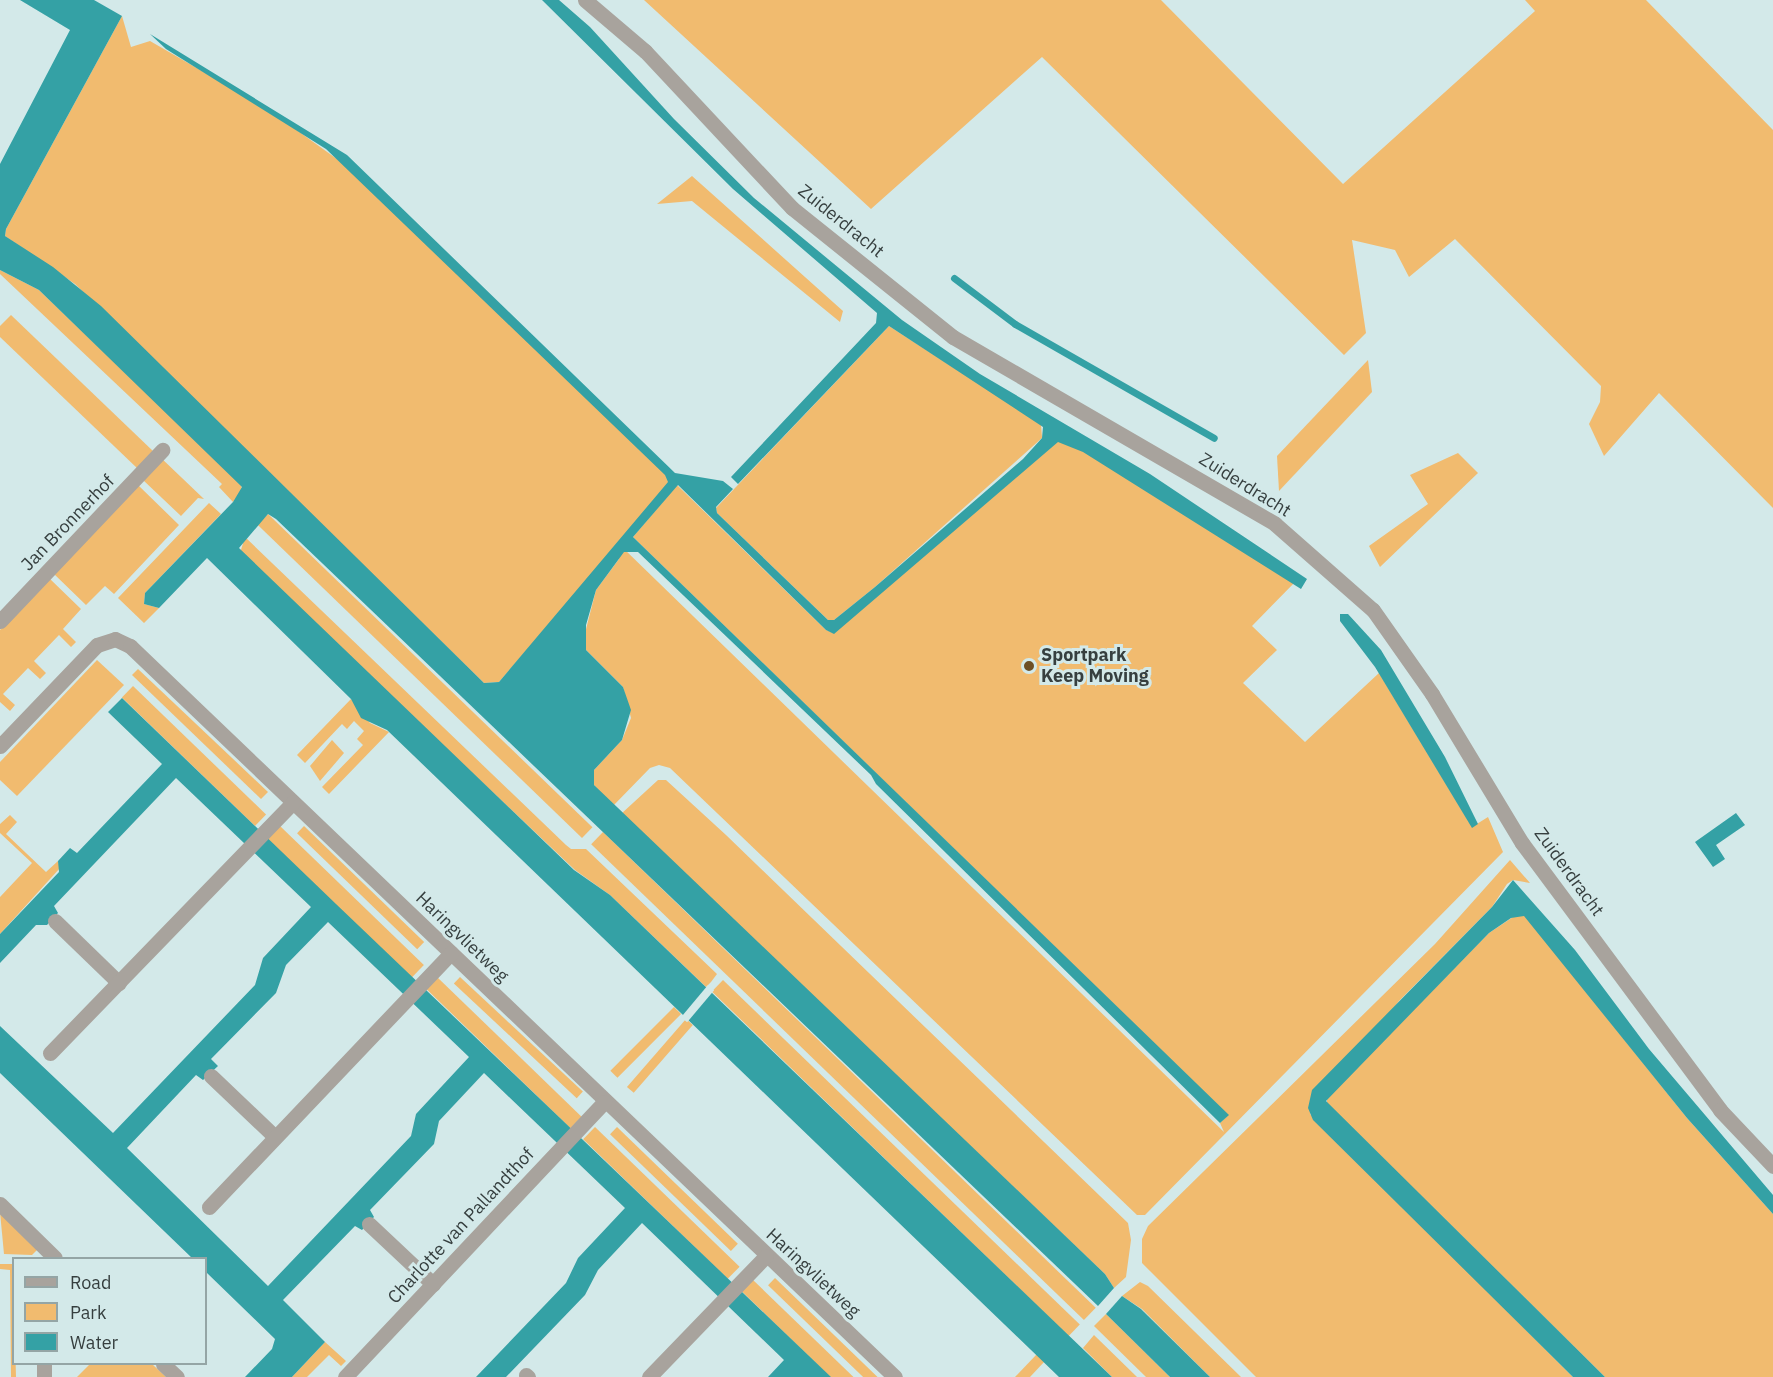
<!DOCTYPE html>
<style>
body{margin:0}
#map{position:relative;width:1773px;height:1377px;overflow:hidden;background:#d3e9e9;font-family:"IBM Plex Sans",sans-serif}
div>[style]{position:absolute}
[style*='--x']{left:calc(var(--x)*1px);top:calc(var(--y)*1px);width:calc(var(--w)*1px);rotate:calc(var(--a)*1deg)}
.green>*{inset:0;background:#f1bb6f;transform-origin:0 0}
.water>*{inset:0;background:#34a1a5}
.pier>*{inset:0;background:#d3e9e9;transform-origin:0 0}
.stream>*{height:7px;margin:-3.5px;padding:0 3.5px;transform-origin:3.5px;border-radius:3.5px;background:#34a1a5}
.minor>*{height:15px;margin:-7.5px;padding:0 7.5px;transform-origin:7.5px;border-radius:7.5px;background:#a8a39d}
.dots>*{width:16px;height:16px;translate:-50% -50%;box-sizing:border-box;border:3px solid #d3e9e9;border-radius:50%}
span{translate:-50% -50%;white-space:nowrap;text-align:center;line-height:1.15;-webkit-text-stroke:6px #d3e9e9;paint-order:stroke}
.street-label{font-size:18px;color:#363f3f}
.poi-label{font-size:18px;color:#363f3f;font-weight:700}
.left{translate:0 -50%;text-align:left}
.legend{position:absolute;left:12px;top:1257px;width:195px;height:108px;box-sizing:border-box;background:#d3e9e9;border:2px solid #94a5a5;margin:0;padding:8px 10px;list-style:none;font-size:18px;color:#363f3f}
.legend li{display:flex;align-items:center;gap:12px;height:30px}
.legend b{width:30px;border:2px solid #94a5a5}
</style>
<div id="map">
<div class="green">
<div style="clip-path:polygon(644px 0,1161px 0,1343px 184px,1535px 11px,1525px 0,1646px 0,1773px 130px,1773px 508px,1659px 393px,1604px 456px,1589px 424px,1600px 402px,1601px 386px,1455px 239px,1409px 277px,1395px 250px,1352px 240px,1366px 333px,1344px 355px,1042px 57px,871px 209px)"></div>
<div style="clip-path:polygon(122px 16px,131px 47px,150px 41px,266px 108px,355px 172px,676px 483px,622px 547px,1224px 1132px,1220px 1123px,1228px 1115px,633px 537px,677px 485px,826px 630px,834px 633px,1057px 442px,1062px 434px,1299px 578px,1252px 626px,1277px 650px,1243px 683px,1305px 742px,1379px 673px,1472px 827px,1488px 817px,1503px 852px,1145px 1215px,1137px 1215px,670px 768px,659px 765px,650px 768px,613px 806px,594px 785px,594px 770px,622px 740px,631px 718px,623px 687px,586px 650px,583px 641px,596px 590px,619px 559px,616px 547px,499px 682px,484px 683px,75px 284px,5px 236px,6px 229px)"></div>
<div style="clip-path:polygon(692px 176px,843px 311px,840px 322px,692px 201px,657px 204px)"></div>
<div style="clip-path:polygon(0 270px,39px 290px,241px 484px,242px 490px,233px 502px,219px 487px,222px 484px,0 274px)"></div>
<div style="clip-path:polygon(11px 315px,154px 452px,138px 469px,0 337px,0 326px)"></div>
<div style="clip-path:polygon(889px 326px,1041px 424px,1042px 438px,875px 587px,834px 620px,828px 620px,717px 513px,716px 508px)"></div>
<div style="clip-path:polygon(1368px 360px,1372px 392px,1279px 491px,1277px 456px)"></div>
<div style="clip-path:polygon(1458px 453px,1478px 473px,1380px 567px,1369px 546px,1428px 504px,1410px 475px)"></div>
<div style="clip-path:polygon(159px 456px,204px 499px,198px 498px,181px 516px,143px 480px)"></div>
<div style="clip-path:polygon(138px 485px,179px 525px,114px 594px,105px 586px,86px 605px,54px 574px)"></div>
<div style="clip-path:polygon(209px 503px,221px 514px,145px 593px,144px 604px,159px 608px,144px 623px,118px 598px)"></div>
<div style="left:268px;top:514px;width:451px;height:15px;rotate:44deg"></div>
<div style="clip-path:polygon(245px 537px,566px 845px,571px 849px,586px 849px,717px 974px,711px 982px,706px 987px,610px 895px,575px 870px,240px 553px)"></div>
<div style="clip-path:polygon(49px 578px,81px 609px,63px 629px,76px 642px,71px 647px,59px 635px,34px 661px,46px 673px,40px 679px,28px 668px,3px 694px,15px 705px,10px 711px,0 702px,0 630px)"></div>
<div style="clip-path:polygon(97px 660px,124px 685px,17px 796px,0 780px,0 762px)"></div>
<div style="clip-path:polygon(138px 669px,268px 792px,261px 799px,132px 675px)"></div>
<div style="left:133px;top:686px;width:185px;height:16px;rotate:44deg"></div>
<div style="clip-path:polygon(351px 699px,370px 723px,389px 732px,329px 794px,322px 787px,363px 745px,357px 739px,364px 731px,354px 721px,347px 729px,342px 724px,305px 763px,297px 755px)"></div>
<div style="clip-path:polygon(332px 740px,344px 753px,320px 781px,310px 766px)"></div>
<div style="clip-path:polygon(658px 780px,666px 780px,726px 835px,1128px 1223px,1131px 1240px,1126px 1277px,1114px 1288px,1105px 1274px,621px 814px)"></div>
<div style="clip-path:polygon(10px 815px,17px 822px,6px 834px,46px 872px,58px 861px,60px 868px,0 934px,0 897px,32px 863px,0 833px,0 824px)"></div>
<div style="left:280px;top:826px;width:200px;height:18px;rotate:44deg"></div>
<div style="left:304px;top:826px;width:167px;height:10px;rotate:44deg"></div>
<div style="left:603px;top:832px;width:685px;height:17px;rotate:44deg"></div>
<div style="clip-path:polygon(1510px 860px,1530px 883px,1513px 880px,1507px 884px,1492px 907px,1399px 1001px,1310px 1114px,1573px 1377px,1256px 1377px,1142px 1263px,1142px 1239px,1148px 1226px,1435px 944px)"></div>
<div style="clip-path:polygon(1516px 915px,1525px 916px,1534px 927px,1687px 1118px,1773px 1214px,1773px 1377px,1605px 1377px,1327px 1103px,1327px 1098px,1489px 933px)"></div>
<div style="left:437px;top:977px;width:201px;height:16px;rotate:44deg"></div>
<div style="left:460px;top:977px;width:168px;height:9px;rotate:43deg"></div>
<div style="left:723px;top:980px;width:496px;height:16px;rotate:44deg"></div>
<div style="left:674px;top:1007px;width:10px;height:90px;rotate:45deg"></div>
<div style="left:686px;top:1019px;width:9px;height:90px;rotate:41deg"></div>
<div style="left:595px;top:1127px;width:201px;height:17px;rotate:44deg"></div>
<div style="left:617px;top:1127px;width:168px;height:10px;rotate:44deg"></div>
<div style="clip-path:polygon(0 1212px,40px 1247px,32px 1255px,4px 1254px)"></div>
<div style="clip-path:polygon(0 1264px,13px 1264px,16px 1377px,11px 1377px,10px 1270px,0 1269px)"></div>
<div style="left:775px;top:1278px;width:143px;height:10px;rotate:44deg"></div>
<div style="left:752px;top:1279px;width:142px;height:16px;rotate:44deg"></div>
<div style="clip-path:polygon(1140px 1282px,1148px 1286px,1241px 1377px,1210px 1377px,1142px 1309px,1122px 1296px)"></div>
<div style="clip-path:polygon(1106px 1314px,1170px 1377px,1146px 1377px,1094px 1326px)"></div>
<div style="clip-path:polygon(1094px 1335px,1137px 1377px,1112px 1377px,1083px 1348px)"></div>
<div style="clip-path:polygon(325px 1342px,346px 1361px,341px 1366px,329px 1355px,307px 1377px,292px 1377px)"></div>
<div style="clip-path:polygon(1037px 1354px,1045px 1361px,1030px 1377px,1015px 1377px)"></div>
<div style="clip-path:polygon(90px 1364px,152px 1364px,166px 1377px,77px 1377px)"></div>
</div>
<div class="water">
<div style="clip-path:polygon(20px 0,94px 0,122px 16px,6px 229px,5px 236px,53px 267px,101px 306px,484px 683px,499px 682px,668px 482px,665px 475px,326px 149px,166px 49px,150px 34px,347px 155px,675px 473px,723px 481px,733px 489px,716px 507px,717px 513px,828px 620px,834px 620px,875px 587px,1023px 459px,1042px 438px,1043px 427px,889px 326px,738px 484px,731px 477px,876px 323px,877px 313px,733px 189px,542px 0,559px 0,590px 27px,674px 119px,754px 198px,902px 320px,980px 374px,1150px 474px,1307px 579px,1301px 589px,1083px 452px,1058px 442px,834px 634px,826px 630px,678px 485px,633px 537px,1229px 1115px,1220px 1123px,876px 784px,871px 775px,638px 552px,624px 552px,596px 590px,586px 625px,586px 650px,623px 687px,631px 710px,622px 740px,594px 770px,594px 785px,1105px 1274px,1114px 1288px,1098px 1306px,276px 519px,268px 514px,239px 548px,574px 870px,610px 895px,1112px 1377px,1059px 1377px,387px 730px,361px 718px,351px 699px,207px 558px,159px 608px,144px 604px,145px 593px,233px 502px,242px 487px,39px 290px,0 270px,0 164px,70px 30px)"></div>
<div style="clip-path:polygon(1340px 614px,1348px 614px,1381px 650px,1445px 757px,1478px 824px,1472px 828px,1375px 667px,1340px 621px)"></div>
<div style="clip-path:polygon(evenodd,122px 698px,336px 904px,831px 1377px,768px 1377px,784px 1360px,642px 1223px,598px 1270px,585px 1295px,506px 1377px,476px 1377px,566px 1283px,578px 1258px,625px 1208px,484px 1073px,439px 1121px,434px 1144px,370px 1210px,374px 1217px,362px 1230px,355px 1226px,283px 1300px,325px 1342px,292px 1377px,245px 1377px,272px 1349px,275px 1339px,206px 1272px,206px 1258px,192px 1258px,0 1073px,0 1026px,113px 1133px,255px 985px,263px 958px,311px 907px,176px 778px,54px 906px,58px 913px,47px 925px,36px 925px,0 963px,0 934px,59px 872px,58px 861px,70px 848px,77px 853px,162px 764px,108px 712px,122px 698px,328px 922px,469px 1057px,416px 1114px,411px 1136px,268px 1286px,127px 1148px,196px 1075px,203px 1080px,218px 1066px,211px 1059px,276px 993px,286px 965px,328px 922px)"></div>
<div style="clip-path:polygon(1736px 813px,1745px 825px,1716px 845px,1725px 859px,1713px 867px,1695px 842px)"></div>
<div style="clip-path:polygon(1513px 880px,1575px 950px,1649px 1049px,1773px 1195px,1773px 1214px,1687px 1118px,1524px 916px,1511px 918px,1489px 933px,1326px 1101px,1605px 1377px,1573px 1377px,1313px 1120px,1308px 1108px,1312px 1090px,1492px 907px)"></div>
<div style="clip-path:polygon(1122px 1296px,1141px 1309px,1210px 1377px,1170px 1377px,1106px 1314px)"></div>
</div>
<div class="pier">
<div style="left:708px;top:985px;width:8px;height:42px;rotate:40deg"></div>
</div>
<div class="stream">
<div style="--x:954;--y:278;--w:76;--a:37"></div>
<div style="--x:1015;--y:324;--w:229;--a:29.8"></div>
</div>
<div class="minor">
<div style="--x:585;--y:0;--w:79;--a:40.4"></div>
<div style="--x:645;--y:51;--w:215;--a:46.9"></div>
<div style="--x:792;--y:208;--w:206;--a:38.7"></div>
<div style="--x:953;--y:337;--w:372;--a:30.1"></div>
<div style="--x:1275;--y:524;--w:130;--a:41.3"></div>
<div style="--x:1373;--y:610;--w:103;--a:54.9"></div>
<div style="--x:1432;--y:694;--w:174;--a:58.9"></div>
<div style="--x:1522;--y:843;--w:332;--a:53.4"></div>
<div style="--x:1720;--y:1110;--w:77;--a:46.6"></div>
<div style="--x:0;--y:621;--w:236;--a:-46.5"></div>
<div style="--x:0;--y:746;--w:140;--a:-46.2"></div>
<div style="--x:97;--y:645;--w:19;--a:-18"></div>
<div style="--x:115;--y:639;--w:17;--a:25"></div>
<div style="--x:130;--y:646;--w:1058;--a:43.7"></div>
<div style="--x:55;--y:921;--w:89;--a:44.1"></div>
<div style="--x:50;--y:1053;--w:349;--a:-45.9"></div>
<div style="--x:211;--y:1076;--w:88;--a:43.6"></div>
<div style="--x:0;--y:1204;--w:77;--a:44.5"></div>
<div style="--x:209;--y:1207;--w:351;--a:-46.4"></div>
<div style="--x:369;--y:1224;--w:88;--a:43.2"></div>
<div style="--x:163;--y:1364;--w:19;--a:43"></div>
<div style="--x:526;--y:1375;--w:3;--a:45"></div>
<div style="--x:44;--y:1377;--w:13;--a:-90"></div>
<div style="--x:345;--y:1377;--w:378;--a:-46.7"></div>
<div style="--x:649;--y:1377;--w:168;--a:-46"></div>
</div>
<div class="dots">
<div style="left:1029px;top:666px;background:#6d4f24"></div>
</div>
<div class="street-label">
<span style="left:841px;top:221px;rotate:39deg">Zuiderdracht</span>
<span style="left:1245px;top:485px;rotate:32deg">Zuiderdracht</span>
<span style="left:68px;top:523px;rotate:-46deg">Jan Bronnerhof</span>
<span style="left:1569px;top:872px;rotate:54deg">Zuiderdracht</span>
<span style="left:462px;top:937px;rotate:44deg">Haringvlietweg</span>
<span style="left:461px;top:1226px;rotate:-47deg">Charlotte van Pallandthof</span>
<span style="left:813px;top:1273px;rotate:43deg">Haringvlietweg</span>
</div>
<div class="poi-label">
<span class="left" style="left:1041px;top:666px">Sportpark<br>Keep Moving</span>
</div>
<ul class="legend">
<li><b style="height:8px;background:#a8a39d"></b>Road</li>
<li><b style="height:16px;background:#f1bb6f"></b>Park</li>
<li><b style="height:16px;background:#34a1a5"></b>Water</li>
</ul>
</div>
